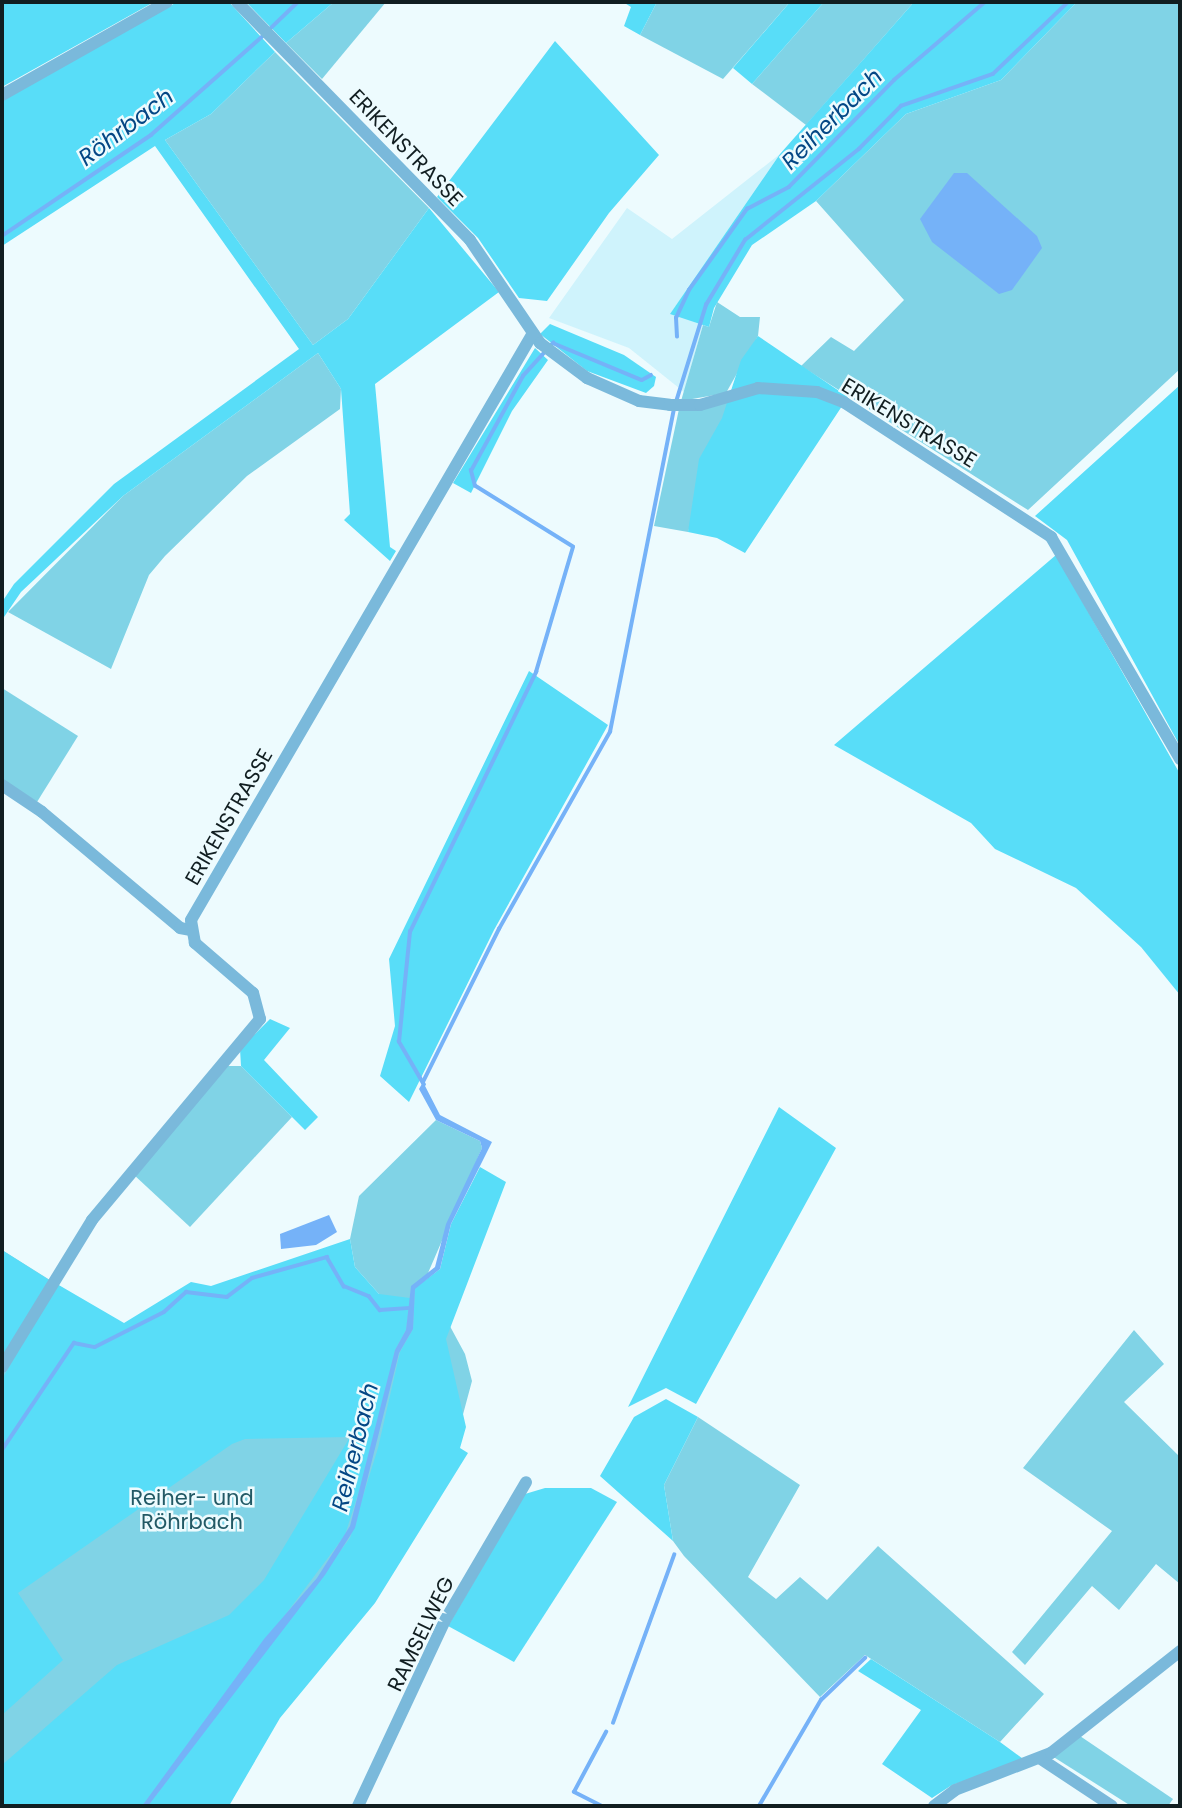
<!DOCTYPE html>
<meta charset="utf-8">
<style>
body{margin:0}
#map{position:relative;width:1182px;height:1808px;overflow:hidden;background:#edfbfe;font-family:Poppins,sans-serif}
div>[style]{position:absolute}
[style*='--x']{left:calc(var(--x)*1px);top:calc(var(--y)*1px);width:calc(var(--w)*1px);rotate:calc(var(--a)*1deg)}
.built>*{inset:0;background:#cff3fc}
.green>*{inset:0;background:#80d3e6}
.forest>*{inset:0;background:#58ddf8}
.water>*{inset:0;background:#75b2f8}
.stream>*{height:3.5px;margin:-1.75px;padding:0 1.75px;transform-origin:1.75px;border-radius:1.75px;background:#75b2f8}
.minor>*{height:12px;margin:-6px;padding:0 6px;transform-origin:6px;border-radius:6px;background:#7ab9db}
span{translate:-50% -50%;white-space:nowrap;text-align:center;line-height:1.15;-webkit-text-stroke:5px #edfbfe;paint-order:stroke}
.street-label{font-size:21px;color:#111e21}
.park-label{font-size:21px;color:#225965}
.water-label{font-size:23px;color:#044785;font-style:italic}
.frame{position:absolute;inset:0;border:4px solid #111e21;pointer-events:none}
</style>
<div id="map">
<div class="built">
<div style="clip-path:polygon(780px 154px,671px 313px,703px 325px,684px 392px,629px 348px,549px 318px,627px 208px,672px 239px)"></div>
</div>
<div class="green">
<div style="clip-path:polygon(334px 2px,386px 2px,322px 79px,286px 43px)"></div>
<div style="clip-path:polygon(657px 2px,790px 2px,723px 79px,640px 35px)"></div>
<div style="clip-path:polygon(824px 2px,914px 2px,806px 125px,752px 84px)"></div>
<div style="clip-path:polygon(1077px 2px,1180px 2px,1180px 369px,1028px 510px,801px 366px,831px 337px,854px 351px,904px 300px,816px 201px,906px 114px,1001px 80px)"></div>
<div style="clip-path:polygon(275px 52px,429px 208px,348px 319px,313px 345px,165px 140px,211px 114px)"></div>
<div style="clip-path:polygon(717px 302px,740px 317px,760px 317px,758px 336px,726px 393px,681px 401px,703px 325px,709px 327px)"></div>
<div style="clip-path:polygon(318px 353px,341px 389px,340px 409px,247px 476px,165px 556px,149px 575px,111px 669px,8px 612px,123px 496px)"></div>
<div style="clip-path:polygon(729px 401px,688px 532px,654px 526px,679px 409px)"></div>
<div style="clip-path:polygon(2px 688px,78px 736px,37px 802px,2px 779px)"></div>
<div style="clip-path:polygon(228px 1066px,241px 1066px,292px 1117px,190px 1227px,133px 1174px)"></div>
<div style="clip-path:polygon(436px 1120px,480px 1141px,482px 1148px,425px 1280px,465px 1354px,472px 1381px,458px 1433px,277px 1706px,220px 1806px,2px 1806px,2px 1250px,125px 1327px,379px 1294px,355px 1267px,350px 1239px,359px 1196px)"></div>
<div style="clip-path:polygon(1134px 1330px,1164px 1364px,1124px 1402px,1180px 1457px,1180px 1584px,1156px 1564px,1119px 1610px,1092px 1586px,1025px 1665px,1012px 1652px,1112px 1531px,1023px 1468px)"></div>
<div style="clip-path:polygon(698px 1417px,800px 1485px,748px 1577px,776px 1599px,800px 1577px,827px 1600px,878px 1546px,1044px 1694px,1000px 1742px,865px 1655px,820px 1697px,684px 1556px,673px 1541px,664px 1485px)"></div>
<div style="clip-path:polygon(1080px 1736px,1173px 1799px,1168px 1806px,1131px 1806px,1052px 1756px)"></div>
</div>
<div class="forest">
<div style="clip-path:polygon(2px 2px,154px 2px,2px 87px)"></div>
<div style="clip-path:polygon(177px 2px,229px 2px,275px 52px,211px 114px,165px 140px,313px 345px,348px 319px,429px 208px,499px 292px,375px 384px,390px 547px,396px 551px,390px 561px,344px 520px,350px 514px,341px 389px,318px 353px,123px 496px,21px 592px,2px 620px,2px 602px,14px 584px,114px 484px,299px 349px,155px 146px,2px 246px,2px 101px)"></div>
<div style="clip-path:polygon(246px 2px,334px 2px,286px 43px)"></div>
<div style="clip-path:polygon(623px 2px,657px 2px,640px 35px,624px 26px,631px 7px)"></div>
<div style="clip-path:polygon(790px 2px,824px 2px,752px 84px,733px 68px)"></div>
<div style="clip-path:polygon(914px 2px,1077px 2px,1001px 80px,906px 114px,816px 201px,752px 245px,714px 308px,709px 327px,670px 314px,780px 154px)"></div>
<div style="clip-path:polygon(555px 41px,659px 155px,609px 213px,547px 301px,519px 298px,478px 238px,437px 197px)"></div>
<div style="clip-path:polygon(550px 324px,624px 355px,656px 377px,654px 386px,646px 393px,587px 371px,540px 334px)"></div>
<div style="clip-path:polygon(758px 336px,848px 397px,745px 553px,717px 538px,688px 532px,699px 459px,722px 418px,741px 360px)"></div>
<div style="clip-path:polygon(535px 348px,548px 360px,512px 411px,471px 493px,453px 483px)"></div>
<div style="clip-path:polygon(1180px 385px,1180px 746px,1067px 540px,1035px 516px)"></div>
<div style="clip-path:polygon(1056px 555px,1180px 774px,1180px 995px,1141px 947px,1076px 888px,995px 849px,971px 823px,834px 745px)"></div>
<div style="clip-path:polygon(529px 671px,608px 725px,494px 930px,409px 1102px,380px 1076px,395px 1026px,389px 959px)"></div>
<div style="clip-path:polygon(270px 1019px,290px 1028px,264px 1060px,318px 1117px,305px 1130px,241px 1066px,240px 1049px)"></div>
<div style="clip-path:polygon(779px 1107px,836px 1148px,696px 1404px,666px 1388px,628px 1407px)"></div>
<div style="clip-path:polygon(480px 1167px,506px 1182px,446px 1339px,466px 1427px,460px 1448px,468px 1453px,375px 1603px,280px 1718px,229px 1806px,148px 1806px,350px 1538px,378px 1448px,400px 1352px,413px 1329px,415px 1288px,440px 1269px,451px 1224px)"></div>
<div style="clip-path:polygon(350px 1239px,355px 1267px,379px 1294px,410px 1298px,406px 1330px,395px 1350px,373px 1447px,345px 1535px,142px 1806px,2px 1806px,2px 1765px,117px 1665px,229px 1615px,264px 1580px,350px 1437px,245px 1439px,232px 1444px,18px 1593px,63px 1660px,2px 1715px,2px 1379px,57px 1284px,124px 1323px,191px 1282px,211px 1286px)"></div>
<div style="clip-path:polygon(2px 1250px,49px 1280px,2px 1360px)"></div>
<div style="clip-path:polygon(666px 1399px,698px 1417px,664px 1485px,673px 1541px,600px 1476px,634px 1417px)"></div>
<div style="clip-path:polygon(545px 1488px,591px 1488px,617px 1502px,514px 1662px,448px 1626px,525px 1494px)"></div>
<div style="clip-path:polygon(871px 1659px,1000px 1742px,1026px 1761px,952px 1785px,932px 1798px,882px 1764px,921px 1710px,858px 1671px)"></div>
</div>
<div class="water">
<div style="clip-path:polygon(954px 173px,967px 173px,1037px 236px,1042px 248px,1012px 290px,999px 294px,932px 242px,920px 219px)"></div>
<div style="clip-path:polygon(423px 1082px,440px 1115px,492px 1142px,451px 1224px,440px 1269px,415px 1289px,413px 1329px,399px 1353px,355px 1528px,325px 1575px,148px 1806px,142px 1806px,264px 1639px,317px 1578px,350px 1526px,395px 1350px,406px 1330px,411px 1286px,435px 1267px,446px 1224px,482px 1148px,480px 1141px,436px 1120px,419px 1089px)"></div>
<div style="clip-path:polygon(329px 1215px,337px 1232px,316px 1245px,281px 1249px,280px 1234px)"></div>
</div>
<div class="stream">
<div style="--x:270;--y:29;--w:39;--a:-44"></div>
<div style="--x:2;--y:236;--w:180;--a:-34.1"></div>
<div style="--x:151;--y:135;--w:149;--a:-41.5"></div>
<div style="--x:677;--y:337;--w:19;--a:-93"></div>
<div style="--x:676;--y:318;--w:31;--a:-65"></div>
<div style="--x:689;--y:290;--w:100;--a:-54.4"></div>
<div style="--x:747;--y:209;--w:47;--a:-27.6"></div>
<div style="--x:789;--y:187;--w:150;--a:-45.5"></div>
<div style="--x:894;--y:80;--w:120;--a:-40.6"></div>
<div style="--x:676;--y:402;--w:102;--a:-72.8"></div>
<div style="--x:706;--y:305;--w:76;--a:-59"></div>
<div style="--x:745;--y:240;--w:146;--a:-38.6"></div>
<div style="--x:859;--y:149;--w:60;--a:-45.7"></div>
<div style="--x:901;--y:106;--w:97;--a:-19.2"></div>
<div style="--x:993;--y:74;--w:104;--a:-43.8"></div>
<div style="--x:423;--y:1082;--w:171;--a:-63.6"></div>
<div style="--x:499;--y:929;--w:226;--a:-60.6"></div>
<div style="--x:610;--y:732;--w:329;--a:-78.8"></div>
<div style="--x:424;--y:1085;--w:50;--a:-120.2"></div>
<div style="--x:399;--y:1042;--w:111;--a:-84.3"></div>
<div style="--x:410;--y:932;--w:289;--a:-64.1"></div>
<div style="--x:536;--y:672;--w:130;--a:-73.5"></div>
<div style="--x:573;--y:547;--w:115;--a:-148.1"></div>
<div style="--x:475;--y:486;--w:16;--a:-105"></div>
<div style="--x:471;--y:471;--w:108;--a:-61.3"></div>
<div style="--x:523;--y:376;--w:45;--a:-47.7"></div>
<div style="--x:553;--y:343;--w:96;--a:22.6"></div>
<div style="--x:642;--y:380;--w:10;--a:-29"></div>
<div style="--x:2;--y:1450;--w:129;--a:-56.1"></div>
<div style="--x:74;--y:1343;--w:21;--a:11"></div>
<div style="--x:95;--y:1347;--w:77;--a:-26.9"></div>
<div style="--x:164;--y:1312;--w:30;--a:-42"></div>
<div style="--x:186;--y:1292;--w:41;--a:7"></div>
<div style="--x:227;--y:1297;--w:31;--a:-37"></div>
<div style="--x:252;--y:1278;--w:78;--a:-15.6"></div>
<div style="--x:327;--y:1257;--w:34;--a:60"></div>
<div style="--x:344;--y:1286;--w:27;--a:22"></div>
<div style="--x:369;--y:1296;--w:18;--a:52"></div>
<div style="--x:380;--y:1310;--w:30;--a:-4"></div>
<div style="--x:613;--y:1723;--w:179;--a:-70"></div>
<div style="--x:601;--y:1806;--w:30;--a:-153"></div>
<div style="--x:574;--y:1792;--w:68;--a:-61.9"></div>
<div style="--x:759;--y:1806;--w:123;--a:-59.7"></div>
<div style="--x:821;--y:1700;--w:61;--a:-43.7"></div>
</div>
<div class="minor">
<div style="--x:237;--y:2;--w:333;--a:45.6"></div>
<div style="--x:470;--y:240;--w:125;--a:55.8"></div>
<div style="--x:540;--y:343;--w:59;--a:36.7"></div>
<div style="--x:587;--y:378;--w:57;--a:23.9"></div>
<div style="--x:639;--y:401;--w:31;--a:7"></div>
<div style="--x:670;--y:405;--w:30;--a:0"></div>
<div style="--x:700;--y:405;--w:60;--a:-16.3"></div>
<div style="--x:758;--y:388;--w:59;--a:3.9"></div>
<div style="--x:817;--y:392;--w:30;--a:21"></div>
<div style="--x:845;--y:403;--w:246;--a:33"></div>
<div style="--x:1051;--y:537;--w:257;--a:59.8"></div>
<div style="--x:2;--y:95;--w:189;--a:-29.4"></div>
<div style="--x:2;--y:785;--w:48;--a:34"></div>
<div style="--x:42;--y:812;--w:180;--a:40"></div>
<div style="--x:180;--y:928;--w:10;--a:11"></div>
<div style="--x:2;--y:1367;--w:172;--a:-58.5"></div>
<div style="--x:92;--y:1220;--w:262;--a:-50.1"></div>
<div style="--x:260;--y:1019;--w:27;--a:-105"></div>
<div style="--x:253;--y:993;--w:77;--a:-139.2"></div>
<div style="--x:195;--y:943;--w:23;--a:-100"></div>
<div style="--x:191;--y:920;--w:679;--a:-59.77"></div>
<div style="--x:1041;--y:1759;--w:85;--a:33.5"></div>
<div style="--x:358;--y:1806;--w:203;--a:-64.9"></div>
<div style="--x:444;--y:1622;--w:162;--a:-59.6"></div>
<div style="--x:934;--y:1806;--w:26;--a:-37"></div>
<div style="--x:955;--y:1790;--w:103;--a:-21.1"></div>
<div style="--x:1051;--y:1753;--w:164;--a:-38.3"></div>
</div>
<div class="street-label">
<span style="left:406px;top:148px;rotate:46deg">ERIKENSTRASSE</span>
<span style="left:909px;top:423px;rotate:31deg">ERIKENSTRASSE</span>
<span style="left:229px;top:817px;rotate:-60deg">ERIKENSTRASSE</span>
<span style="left:421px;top:1634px;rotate:-64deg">RAMSELWEG</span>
</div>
<div class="park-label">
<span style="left:192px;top:1510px">Reiher- und<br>Röhrbach</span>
</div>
<div class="water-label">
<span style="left:832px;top:119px;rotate:-45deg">Reiherbach</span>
<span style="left:126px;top:127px;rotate:-37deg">Röhrbach</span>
<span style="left:355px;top:1447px;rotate:-76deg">Reiherbach</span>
</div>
<div class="frame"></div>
</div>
